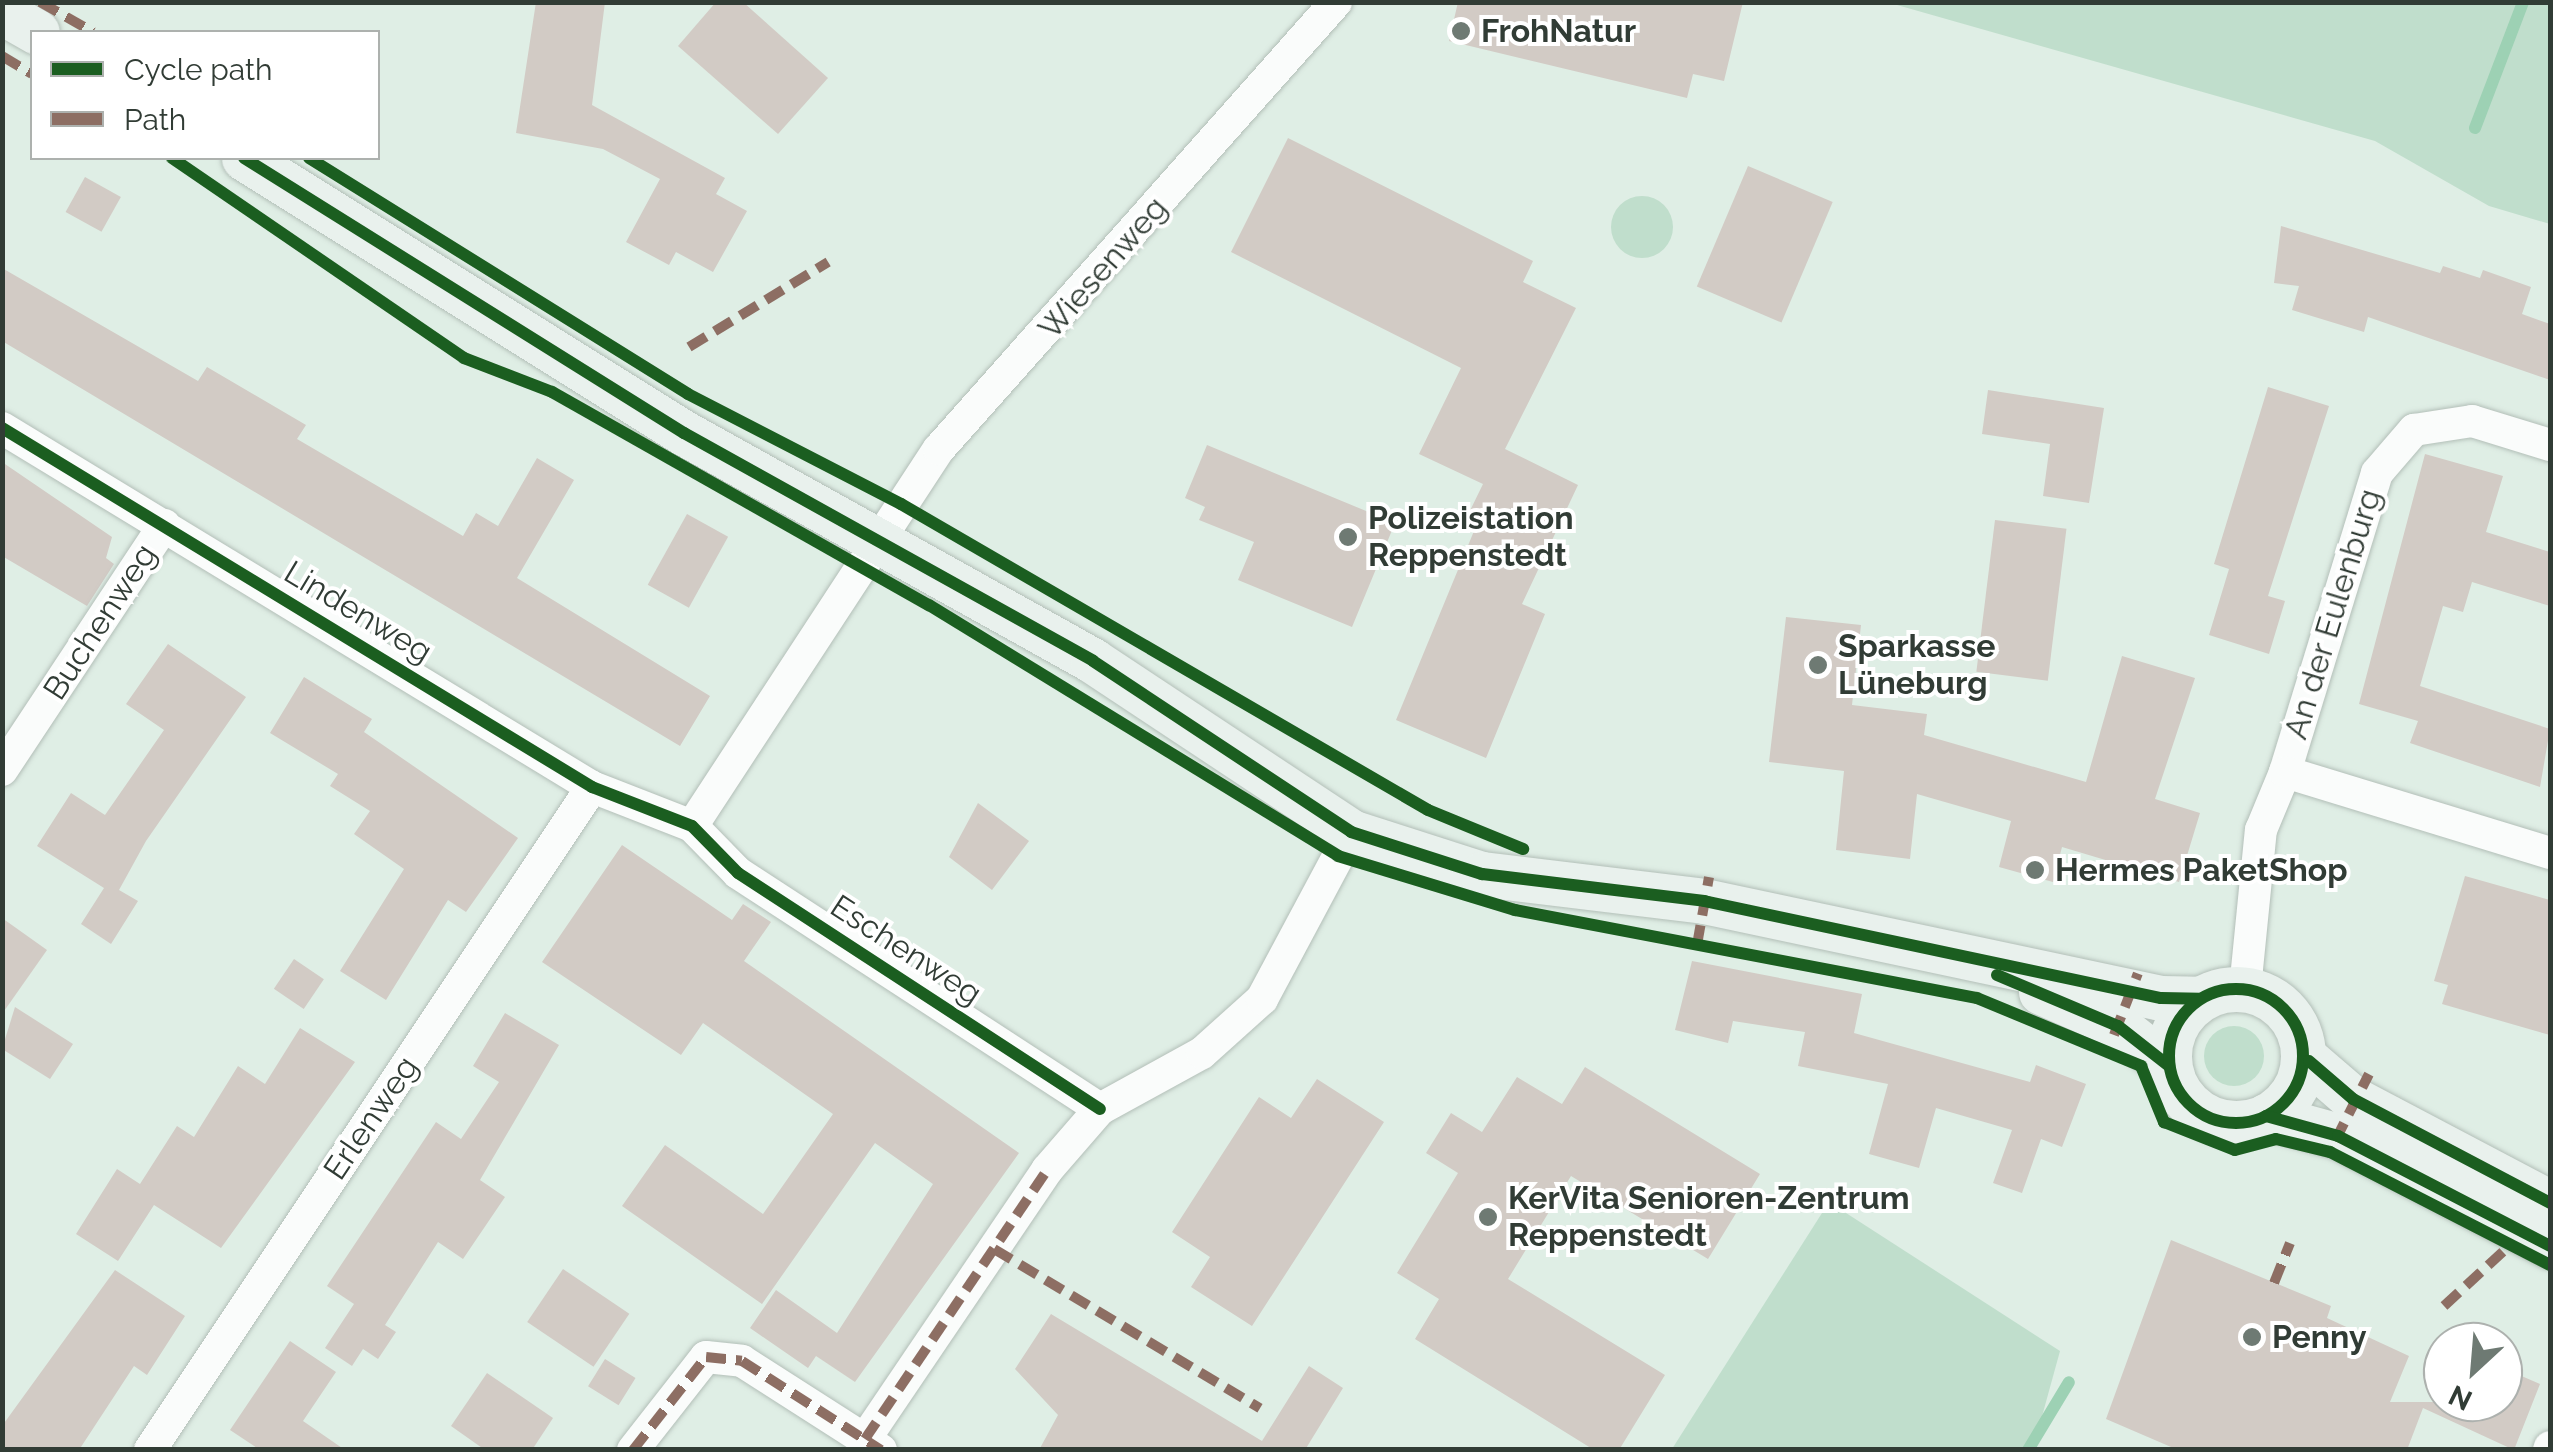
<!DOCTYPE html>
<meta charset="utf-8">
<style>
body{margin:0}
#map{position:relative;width:2553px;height:1452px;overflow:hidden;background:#dfeee5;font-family:Raleway,sans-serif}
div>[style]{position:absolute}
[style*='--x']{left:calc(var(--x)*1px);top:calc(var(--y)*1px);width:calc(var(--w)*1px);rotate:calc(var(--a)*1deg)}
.green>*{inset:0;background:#c0decc}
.round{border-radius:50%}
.stream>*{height:12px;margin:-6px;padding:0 6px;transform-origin:6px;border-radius:6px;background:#9dd1b4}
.building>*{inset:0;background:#d2cbc5;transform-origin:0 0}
.roads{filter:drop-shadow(0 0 2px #b3bfb8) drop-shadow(0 0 2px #b3bfb8)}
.minor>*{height:32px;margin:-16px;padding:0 16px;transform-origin:16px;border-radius:16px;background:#fafcfb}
.secondary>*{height:45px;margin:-22.5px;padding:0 22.5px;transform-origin:22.5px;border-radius:22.5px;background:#e9f1ed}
.secondary>.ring{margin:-22.5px;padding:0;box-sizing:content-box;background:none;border:45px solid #e9f1ed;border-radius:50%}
.quiet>*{height:10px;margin-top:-5px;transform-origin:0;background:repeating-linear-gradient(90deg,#8d6e63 0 20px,transparent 0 30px)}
.cycleway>*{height:12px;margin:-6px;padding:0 6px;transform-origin:6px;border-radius:6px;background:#1b5e20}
.cycleway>.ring{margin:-6px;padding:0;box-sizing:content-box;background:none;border:12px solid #1b5e20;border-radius:50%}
.dots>*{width:28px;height:28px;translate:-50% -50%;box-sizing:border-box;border:5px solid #fff;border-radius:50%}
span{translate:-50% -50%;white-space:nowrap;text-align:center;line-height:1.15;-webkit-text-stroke:8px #fff;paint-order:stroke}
.poi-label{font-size:32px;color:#313c35;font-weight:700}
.left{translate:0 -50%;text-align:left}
.street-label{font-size:32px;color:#313c35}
.frame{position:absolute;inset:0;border:5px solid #313c35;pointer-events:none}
.legend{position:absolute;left:30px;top:30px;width:350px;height:130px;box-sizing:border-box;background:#fff;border:2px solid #adb1ae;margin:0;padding:12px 18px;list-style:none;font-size:30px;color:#313c35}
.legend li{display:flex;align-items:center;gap:20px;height:50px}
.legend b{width:50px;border:2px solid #adb1ae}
.north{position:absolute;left:2423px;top:1322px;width:100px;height:100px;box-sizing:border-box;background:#fff;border:2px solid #adb1ae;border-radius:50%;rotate:206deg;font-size:28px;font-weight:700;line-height:40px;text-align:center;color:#313c35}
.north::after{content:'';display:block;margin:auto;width:35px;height:45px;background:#6e7a73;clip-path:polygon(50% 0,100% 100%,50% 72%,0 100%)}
</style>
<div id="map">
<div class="green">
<div style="clip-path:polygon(1890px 3px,2550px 3px,2550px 224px,2489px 206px,2375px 141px)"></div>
<div class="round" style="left:1611px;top:196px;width:62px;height:62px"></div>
<div class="round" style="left:2204px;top:1026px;width:60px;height:60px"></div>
<div style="clip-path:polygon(1829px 1202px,2060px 1351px,2033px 1449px,1672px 1449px)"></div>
</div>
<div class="stream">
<div style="--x:2475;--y:128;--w:135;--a:-69.1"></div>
<div style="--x:2028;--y:1450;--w:79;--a:-58.9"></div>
</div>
<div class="building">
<div style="clip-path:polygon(536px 2px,605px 2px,592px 105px,725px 178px,716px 194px,747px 211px,713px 272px,676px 252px,669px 265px,626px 242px,660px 179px,603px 149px,516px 133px)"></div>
<div style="clip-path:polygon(716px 2px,743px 2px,828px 78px,778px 134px,678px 46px)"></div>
<div style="clip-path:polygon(1458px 2px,1743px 2px,1724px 81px,1693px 74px,1687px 98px,1449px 41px)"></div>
<div style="clip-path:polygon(1288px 138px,1533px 261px,1523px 282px,1576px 308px,1505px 449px,1578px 485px,1522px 604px,1545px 614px,1486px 758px,1396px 720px,1474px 531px,1463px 525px,1483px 484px,1419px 454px,1461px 368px,1231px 252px)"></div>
<div style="left:1748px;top:166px;width:92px;height:131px;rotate:23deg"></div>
<div style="left:85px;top:177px;width:41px;height:40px;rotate:29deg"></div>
<div style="clip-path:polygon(2281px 226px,2440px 273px,2443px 266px,2480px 278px,2483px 270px,2531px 287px,2522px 314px,2550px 324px,2550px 380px,2368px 317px,2364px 332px,2292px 310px,2299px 286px,2274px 283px)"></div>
<div style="clip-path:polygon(2px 268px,198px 381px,207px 367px,306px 425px,297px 439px,463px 536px,476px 513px,498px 526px,537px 458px,574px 480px,517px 578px,710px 696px,680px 746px,2px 341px)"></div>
<div style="clip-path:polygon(2268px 387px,2329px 406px,2268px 596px,2285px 601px,2269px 654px,2209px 635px,2229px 569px,2214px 564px)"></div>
<div style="clip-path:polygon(1988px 390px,2104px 408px,2089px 503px,2043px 496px,2050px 444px,1982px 434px)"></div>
<div style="clip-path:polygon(1207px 445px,1395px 523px,1352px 627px,1238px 580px,1254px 542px,1199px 520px,1205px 507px,1185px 498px)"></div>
<div style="clip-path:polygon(2425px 454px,2503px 476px,2486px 532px,2550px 552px,2550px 606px,2472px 582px,2463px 612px,2443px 606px,2420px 686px,2550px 729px,2540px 787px,2410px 743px,2418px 721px,2359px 704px)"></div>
<div style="clip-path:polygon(2px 462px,112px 537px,106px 558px,114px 564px,87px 606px,2px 556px)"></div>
<div style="left:687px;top:514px;width:47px;height:81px;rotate:29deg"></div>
<div style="left:1995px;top:520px;width:72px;height:153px;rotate:7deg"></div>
<div style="clip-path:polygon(1786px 617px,1861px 625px,1852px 705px,1927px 714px,1924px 735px,2086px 782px,2122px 656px,2195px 678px,2155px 799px,2200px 813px,2179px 882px,2062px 847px,2053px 882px,1999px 867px,2011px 821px,1917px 794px,1910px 859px,1836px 850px,1844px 771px,1769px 762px)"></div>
<div style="clip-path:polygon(168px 644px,246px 697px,146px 841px,119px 890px,138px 901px,111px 944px,81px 924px,104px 888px,37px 846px,71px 793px,105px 815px,164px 730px,126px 704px)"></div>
<div style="clip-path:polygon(304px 677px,372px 719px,364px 732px,518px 838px,466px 912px,448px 900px,386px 1000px,340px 971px,404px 869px,354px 834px,370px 811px,330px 786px,338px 774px,270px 733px)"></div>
<div style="clip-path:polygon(978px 803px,1029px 841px,992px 890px,949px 857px)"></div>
<div style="clip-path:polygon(622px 845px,732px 920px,743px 904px,771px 922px,744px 961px,1019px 1153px,855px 1382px,816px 1356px,808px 1368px,750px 1328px,776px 1290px,837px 1333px,933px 1184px,875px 1143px,762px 1304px,622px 1206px,665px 1145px,763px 1214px,833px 1114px,703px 1023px,681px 1055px,542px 962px)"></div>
<div style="clip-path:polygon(2465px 876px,2550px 900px,2550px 1035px,2442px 1004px,2448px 985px,2434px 981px)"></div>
<div style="clip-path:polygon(2px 918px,47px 950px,2px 1014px)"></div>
<div style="left:294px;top:959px;width:36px;height:36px;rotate:34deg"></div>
<div style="clip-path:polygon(1692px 961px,1862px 994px,1854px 1033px,2030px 1082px,2036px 1065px,2086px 1084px,2062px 1147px,2041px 1139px,2022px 1193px,1993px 1183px,2012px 1130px,1936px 1108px,1919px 1168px,1869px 1154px,1888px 1084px,1798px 1066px,1805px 1032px,1733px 1021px,1728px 1043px,1675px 1030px)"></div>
<div style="clip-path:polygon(15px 1007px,73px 1044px,50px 1079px,2px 1049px)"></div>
<div style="clip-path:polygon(505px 1013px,559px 1045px,480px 1180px,505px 1197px,463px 1259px,438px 1242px,385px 1325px,396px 1332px,378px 1359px,363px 1349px,352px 1366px,325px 1348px,354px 1304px,327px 1286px,436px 1122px,461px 1139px,499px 1082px,473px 1066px)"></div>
<div style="clip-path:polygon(300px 1028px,355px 1062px,221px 1248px,154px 1205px,118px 1261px,76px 1234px,117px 1169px,140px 1184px,177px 1126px,194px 1137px,238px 1066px,265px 1084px)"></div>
<div style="clip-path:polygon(1585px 1067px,1760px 1174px,1708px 1259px,1571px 1176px,1508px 1279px,1665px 1375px,1619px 1450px,1594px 1450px,1415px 1339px,1439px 1299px,1397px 1273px,1458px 1173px,1426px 1153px,1451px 1113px,1482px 1132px,1517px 1077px,1562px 1104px)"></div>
<div style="clip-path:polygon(1317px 1079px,1384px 1122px,1252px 1326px,1191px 1287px,1210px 1257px,1172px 1232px,1259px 1097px,1291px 1118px)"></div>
<div style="clip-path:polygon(2171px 1240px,2331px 1306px,2327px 1318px,2409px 1356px,2390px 1402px,2503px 1402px,2503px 1368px,2540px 1384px,2514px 1450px,2423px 1408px,2407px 1450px,2178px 1450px,2106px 1419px)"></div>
<div style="left:563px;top:1269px;width:80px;height:64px;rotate:34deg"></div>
<div style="clip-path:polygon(115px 1270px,185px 1316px,147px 1375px,134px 1366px,79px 1450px,2px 1450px,2px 1426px)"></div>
<div style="clip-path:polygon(1051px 1314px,1262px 1441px,1309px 1366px,1343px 1388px,1305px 1450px,1039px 1450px,1058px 1415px,1015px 1369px)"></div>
<div style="clip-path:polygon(290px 1341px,336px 1372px,303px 1421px,345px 1450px,260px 1450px,230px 1430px)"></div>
<div style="left:605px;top:1359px;width:36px;height:32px;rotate:32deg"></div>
<div style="clip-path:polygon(487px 1373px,553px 1418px,532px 1450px,485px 1450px,451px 1426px)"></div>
</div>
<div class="roads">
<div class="minor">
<div style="--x:2;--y:428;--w:691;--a:31.32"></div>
<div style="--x:592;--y:787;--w:107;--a:21.3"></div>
<div style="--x:2;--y:770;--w:294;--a:-56.5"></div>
<div style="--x:2285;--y:772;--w:313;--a:-72.9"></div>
<div style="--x:2377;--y:473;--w:57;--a:-49.3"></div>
<div style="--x:2414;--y:430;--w:59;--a:-8.8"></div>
<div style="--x:2472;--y:421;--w:82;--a:17.1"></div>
<div style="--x:692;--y:826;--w:451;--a:-56.8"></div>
<div style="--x:939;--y:449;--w:598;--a:-48.39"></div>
<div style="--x:692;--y:826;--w:66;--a:45.6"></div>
<div style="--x:738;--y:873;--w:432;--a:33.1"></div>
<div style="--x:2245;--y:989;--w:160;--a:-84.3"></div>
<div style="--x:2261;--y:830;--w:63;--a:-67.5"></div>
<div style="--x:2285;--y:772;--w:277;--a:17"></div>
<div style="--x:865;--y:1439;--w:325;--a:-55.9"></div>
<div style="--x:1047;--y:1170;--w:81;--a:-49"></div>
<div style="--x:1100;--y:1109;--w:116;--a:-28.8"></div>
<div style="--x:1202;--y:1053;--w:81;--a:-42"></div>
<div style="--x:1262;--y:999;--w:189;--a:-61.9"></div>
<div style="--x:150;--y:1450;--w:797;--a:-56.31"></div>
<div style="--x:633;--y:1450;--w:118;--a:-51.9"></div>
<div style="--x:706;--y:1357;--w:36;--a:6"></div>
<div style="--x:742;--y:1361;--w:165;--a:32.6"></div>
<div style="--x:2549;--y:1450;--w:3;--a:-72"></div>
</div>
<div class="secondary">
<div style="--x:2;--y:12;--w:40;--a:29.7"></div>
<div style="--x:244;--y:158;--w:519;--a:32.01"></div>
<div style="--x:684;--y:433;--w:468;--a:29.1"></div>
<div style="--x:1093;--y:661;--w:310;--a:33.5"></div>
<div style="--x:1351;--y:832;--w:138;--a:17.8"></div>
<div style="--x:1482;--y:874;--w:224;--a:6.9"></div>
<div style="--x:1704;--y:901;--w:467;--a:12"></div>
<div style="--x:2161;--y:998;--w:39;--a:1"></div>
<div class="ring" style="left:2169px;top:989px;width:89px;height:89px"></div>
<div style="--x:2041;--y:992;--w:84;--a:23.8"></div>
<div style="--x:2118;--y:1026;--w:65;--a:38.1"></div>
<div style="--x:2309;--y:1061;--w:58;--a:40.8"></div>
<div style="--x:2353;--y:1099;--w:223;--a:27.8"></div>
<div style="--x:2266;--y:1116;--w:75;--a:15.5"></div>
<div style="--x:2338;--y:1136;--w:239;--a:27.4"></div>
</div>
</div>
<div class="quiet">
<div style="--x:40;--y:2;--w:61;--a:29.5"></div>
<div style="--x:2;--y:56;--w:35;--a:31"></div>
<div style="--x:689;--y:347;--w:163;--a:-31.4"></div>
<div style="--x:1697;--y:945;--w:69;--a:-80"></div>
<div style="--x:2114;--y:1035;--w:66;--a:-68.8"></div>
<div style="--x:2335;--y:1141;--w:75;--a:-63.1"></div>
<div style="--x:994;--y:1249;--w:310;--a:30.9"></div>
<div style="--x:2274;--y:1283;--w:43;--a:-68.2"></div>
<div style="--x:2444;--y:1306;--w:88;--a:-42.7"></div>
<div style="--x:865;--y:1439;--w:325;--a:-55.9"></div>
<div style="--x:633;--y:1450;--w:118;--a:-51.9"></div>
<div style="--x:706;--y:1357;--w:36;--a:6"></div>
<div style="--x:742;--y:1361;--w:165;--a:32.6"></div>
</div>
<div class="cycleway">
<div style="--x:172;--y:158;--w:354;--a:34.4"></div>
<div style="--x:464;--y:358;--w:94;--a:21.1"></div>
<div style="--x:552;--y:392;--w:433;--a:29.5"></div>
<div style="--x:929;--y:605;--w:480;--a:31.5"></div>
<div style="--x:1338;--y:856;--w:185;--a:17"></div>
<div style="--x:1515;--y:910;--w:470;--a:10.8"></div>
<div style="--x:1977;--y:998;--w:178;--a:22.5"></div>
<div style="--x:2141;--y:1066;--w:61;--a:67.7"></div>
<div style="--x:2164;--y:1122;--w:76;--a:21.5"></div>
<div style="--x:2235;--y:1150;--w:42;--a:-15"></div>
<div style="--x:2276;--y:1139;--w:56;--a:13.5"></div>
<div style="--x:2330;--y:1152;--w:247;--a:27.2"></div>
<div style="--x:244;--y:158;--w:519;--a:32.01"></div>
<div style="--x:684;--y:433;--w:468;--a:29.1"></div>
<div style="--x:1093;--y:661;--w:310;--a:33.5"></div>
<div style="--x:1351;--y:832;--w:138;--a:17.8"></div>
<div style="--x:1482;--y:874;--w:224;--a:6.9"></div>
<div style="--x:1704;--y:901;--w:467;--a:12"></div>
<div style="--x:2161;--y:998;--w:39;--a:1"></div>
<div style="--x:309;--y:158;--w:446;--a:31.9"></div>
<div style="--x:688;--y:394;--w:240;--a:27.3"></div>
<div style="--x:901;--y:504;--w:609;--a:30.14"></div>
<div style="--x:1428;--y:810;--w:103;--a:22.3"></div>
<div style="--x:2;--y:428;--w:691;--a:31.32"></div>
<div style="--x:592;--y:787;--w:107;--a:21.3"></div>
<div style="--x:692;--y:826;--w:66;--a:45.6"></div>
<div style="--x:738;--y:873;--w:432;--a:33.1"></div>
<div style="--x:1997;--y:975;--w:131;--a:22.9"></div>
<div style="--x:2118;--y:1026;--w:65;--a:38.1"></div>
<div class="ring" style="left:2169px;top:989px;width:122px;height:122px"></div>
<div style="--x:2309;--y:1061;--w:58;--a:40.8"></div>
<div style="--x:2353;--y:1099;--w:223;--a:27.8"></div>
<div style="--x:2266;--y:1116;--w:75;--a:15.5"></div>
<div style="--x:2338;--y:1136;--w:239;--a:27.4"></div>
</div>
<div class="dots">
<div style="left:1461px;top:31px;background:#6e7a73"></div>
<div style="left:1348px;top:537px;background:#6e7a73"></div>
<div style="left:1818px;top:665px;background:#6e7a73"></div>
<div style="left:2035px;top:870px;background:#6e7a73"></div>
<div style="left:1488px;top:1217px;background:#6e7a73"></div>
<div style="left:2252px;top:1337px;background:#6e7a73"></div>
</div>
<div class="poi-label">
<span class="left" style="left:1481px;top:31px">FrohNatur</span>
<span class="left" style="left:1368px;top:537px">Polizeistation<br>Reppenstedt</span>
<span class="left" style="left:1838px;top:665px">Sparkasse<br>Lüneburg</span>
<span class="left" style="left:2055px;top:870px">Hermes PaketShop</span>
<span class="left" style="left:1508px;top:1217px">KerVita Senioren-Zentrum<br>Reppenstedt</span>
<span class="left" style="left:2272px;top:1337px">Penny</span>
</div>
<div class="street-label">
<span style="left:1103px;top:268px;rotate:-49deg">Wiesenweg</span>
<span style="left:358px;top:612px;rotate:31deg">Lindenweg</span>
<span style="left:2333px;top:614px;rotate:-73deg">An der Eulenburg</span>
<span style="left:100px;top:622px;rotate:-57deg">Buchenweg</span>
<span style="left:906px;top:950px;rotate:33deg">Eschenweg</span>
<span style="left:371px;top:1118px;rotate:-56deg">Erlenweg</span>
</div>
<div class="frame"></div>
<ul class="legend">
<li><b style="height:12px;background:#1b5e20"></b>Cycle path</li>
<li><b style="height:12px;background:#8d6e63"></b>Path</li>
</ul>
<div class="north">N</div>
</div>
